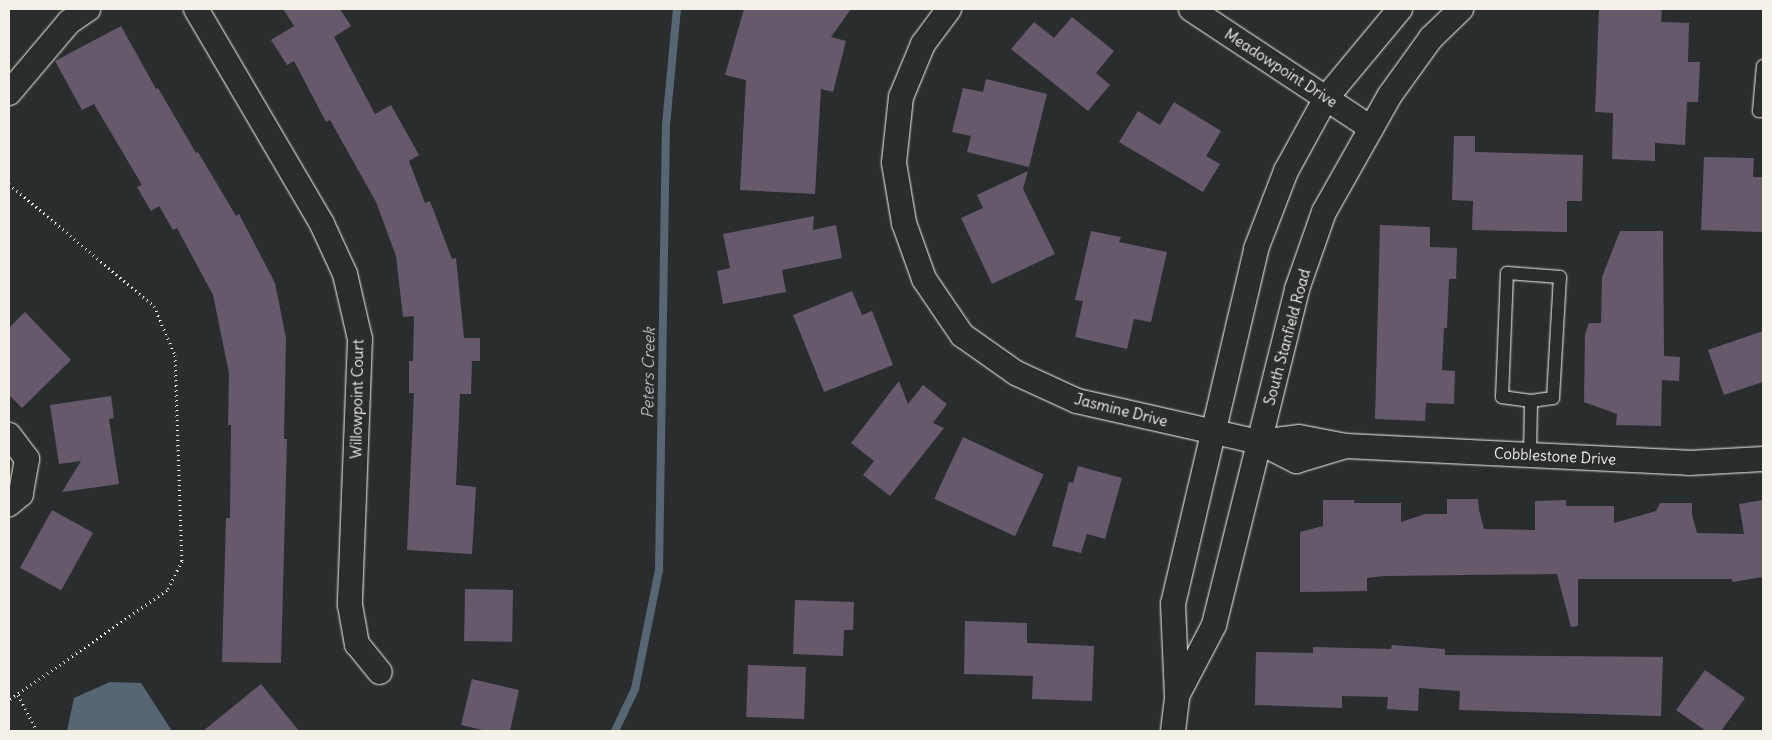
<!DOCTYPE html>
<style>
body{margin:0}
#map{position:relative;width:1772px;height:740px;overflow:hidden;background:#2a2d2e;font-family:Delius,sans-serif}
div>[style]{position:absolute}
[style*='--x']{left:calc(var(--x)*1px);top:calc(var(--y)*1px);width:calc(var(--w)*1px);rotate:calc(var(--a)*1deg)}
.water>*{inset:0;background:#586674}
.stream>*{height:8px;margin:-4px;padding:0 4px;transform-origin:4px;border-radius:4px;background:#586674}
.building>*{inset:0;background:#665a6a;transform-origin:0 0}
.path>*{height:3px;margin-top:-1.5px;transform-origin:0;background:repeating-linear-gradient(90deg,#f4f1e8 0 1px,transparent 0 5px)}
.roads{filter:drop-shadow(0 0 1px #f4f1e8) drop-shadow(0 0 1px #f4f1e8)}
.lane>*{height:12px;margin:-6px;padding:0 6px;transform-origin:6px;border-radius:6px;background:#2a2d2e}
.street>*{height:24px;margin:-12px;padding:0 12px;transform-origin:12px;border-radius:12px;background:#2a2d2e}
span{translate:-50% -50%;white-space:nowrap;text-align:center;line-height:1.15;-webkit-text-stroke:4px #2a2d2e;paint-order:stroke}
.street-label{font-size:15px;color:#f4f1e8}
.water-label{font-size:16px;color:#b6b9ba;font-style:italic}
.frame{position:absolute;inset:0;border:10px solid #f4f1e8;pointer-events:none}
</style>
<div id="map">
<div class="water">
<div style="clip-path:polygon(110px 682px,141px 683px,172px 731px,67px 731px,74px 698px)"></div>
</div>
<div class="stream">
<div style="--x:615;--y:731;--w:47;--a:-64.5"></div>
<div style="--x:635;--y:689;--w:121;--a:-78.6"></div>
<div style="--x:659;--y:570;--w:445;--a:-89.1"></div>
<div style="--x:666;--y:125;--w:117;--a:-84.6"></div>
</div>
<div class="building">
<div style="clip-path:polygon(283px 9px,340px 9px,351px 26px,334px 37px,375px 114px,391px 105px,419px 155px,409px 161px,425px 203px,430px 201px,452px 259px,456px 258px,464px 338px,480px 338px,480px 361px,472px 361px,471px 394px,460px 394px,456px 485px,476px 487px,472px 554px,407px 550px,414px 393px,409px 393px,409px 361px,413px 361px,414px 316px,403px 317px,396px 256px,376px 202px,330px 120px,326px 122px,294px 61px,287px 65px,271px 40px,294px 26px)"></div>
<div style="clip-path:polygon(744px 9px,851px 9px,831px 37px,846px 41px,833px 92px,821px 89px,815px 194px,740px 190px,746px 80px,725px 75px)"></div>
<div style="clip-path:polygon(1599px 9px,1662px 9px,1661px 22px,1689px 23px,1688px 62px,1700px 62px,1698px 102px,1687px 102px,1685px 145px,1655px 143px,1655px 161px,1612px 159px,1613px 113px,1595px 112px)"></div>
<div style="clip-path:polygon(1072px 17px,1114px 51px,1096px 73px,1110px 85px,1088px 111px,1011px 49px,1034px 22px,1054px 38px)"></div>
<div style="clip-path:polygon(121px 26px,156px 89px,158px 88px,196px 153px,198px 152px,236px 216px,239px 214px,275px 283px,286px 338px,284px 439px,287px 439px,281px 663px,222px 662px,226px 518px,230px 518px,231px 425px,228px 425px,229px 373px,213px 295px,177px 228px,173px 230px,159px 206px,151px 211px,137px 187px,142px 185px,94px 104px,82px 110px,55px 61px)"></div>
<div style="clip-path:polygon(986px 79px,1047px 94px,1029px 167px,967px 152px,971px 136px,952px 132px,963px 88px,983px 92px)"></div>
<div style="clip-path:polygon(1174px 102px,1221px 131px,1206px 156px,1220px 164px,1203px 192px,1119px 142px,1138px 111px,1160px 125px)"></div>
<div style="clip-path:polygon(1454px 136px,1475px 136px,1475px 152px,1583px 155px,1582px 201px,1567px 201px,1567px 232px,1472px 230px,1473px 201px,1452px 200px)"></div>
<div style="clip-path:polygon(1704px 157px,1754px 158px,1753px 177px,1763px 177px,1763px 232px,1701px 230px)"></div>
<div style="clip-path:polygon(1028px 171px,1023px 189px,1055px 254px,992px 284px,961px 218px,983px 208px,977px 195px)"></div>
<div style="clip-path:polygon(814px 216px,813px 230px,836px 225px,842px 258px,782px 270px,786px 292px,723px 304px,717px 271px,730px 268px,723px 234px)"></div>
<div style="clip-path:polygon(1380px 225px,1430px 227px,1430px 247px,1457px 248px,1456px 279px,1449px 279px,1447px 328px,1444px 328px,1442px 370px,1455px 371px,1454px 404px,1426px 403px,1425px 421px,1375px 419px)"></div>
<div style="clip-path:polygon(1091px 231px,1121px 237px,1119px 242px,1167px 252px,1151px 322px,1134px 319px,1127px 349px,1075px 337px,1083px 301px,1075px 300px)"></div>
<div style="clip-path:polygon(1620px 231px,1663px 231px,1664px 356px,1680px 357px,1679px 381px,1662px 380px,1661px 426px,1616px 425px,1617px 414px,1584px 402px,1585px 334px,1589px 323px,1601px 323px,1602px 277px)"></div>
<div style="clip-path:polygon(852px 291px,862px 315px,872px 311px,893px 365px,824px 392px,793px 315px)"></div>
<div style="clip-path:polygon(25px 312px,71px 360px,22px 408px,9px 395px,9px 328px)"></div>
<div style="clip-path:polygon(1763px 331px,1763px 382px,1724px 395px,1708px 350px)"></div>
<div style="clip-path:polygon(899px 381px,908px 404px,923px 385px,947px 404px,933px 423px,944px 428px,890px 496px,863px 475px,874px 461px,851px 443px)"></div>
<div style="clip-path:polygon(111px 396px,114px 418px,109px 419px,119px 484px,62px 492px,81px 461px,59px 464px,50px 405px)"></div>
<div style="left:963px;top:437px;width:89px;height:68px;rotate:25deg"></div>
<div style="clip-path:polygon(1078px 466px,1122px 478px,1105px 539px,1087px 534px,1081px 553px,1052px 546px,1069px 482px,1073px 483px)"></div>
<div style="clip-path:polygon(1447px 499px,1478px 499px,1479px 510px,1484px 529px,1535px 530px,1535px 501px,1566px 500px,1566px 506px,1614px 506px,1614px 523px,1656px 511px,1660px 503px,1692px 503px,1692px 515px,1697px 533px,1744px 534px,1739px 504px,1763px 500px,1763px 577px,1732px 582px,1732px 579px,1578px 579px,1578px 626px,1571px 627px,1557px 574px,1384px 576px,1367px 578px,1367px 591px,1300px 592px,1300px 532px,1323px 526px,1323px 500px,1354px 500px,1354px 503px,1401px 503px,1401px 522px,1425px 514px,1447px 514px)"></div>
<div style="left:52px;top:510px;width:47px;height:66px;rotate:29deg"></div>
<div style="left:465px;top:589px;width:48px;height:52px;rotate:1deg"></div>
<div style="clip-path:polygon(795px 600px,854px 602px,853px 630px,844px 630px,843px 656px,793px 654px)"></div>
<div style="clip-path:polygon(965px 621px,1027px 623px,1027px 643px,1094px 646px,1092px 701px,1032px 699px,1033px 676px,964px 674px)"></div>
<div style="clip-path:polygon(1392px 645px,1445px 649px,1445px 655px,1663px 657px,1661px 716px,1459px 710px,1460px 691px,1419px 688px,1418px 711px,1387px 709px,1388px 697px,1342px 696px,1342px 708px,1255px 705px,1256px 652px,1313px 653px,1313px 647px,1391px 649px)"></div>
<div style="left:748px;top:665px;width:58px;height:52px;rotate:2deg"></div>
<div style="clip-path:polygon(1705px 670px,1745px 698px,1721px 731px,1706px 731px,1676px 710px)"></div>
<div style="clip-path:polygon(472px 679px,519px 690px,510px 731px,487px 731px,461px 725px)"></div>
<div style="clip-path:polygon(261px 684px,299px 731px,203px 731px)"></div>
</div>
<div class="path">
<div style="--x:9;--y:184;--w:189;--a:40.1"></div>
<div style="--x:154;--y:306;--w:53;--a:66.8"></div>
<div style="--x:175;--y:355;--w:206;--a:88.1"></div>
<div style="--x:182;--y:561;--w:33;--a:117"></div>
<div style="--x:167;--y:590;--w:193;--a:145.2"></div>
<div style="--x:18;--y:695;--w:41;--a:62.2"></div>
</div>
<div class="roads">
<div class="lane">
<div style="--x:1763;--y:66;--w:45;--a:95.1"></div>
<div style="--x:1759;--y:111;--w:4;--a:0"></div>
<div style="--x:1530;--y:455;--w:54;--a:-88.9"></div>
<div style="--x:1531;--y:401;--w:22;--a:-8"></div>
<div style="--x:1553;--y:398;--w:121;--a:-86.7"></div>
<div style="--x:1560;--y:277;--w:53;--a:-175.7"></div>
<div style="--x:1507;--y:273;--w:124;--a:92.3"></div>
<div style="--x:1502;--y:397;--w:29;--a:8"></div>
</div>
<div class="street">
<div style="--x:196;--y:9;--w:249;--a:59.6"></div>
<div style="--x:322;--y:224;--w:55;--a:65.3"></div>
<div style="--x:345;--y:274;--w:67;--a:77"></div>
<div style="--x:360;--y:339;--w:266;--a:92.2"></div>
<div style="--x:350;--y:605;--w:40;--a:80"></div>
<div style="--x:357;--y:644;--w:36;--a:51"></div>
<div style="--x:949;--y:9;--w:44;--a:126.6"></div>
<div style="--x:923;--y:44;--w:57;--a:112.5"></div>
<div style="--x:901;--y:97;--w:66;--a:96.1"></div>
<div style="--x:894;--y:163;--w:61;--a:80.5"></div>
<div style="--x:904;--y:223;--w:59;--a:70.3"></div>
<div style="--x:924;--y:279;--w:68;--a:55.8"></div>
<div style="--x:962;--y:335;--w:66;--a:35.1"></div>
<div style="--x:1016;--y:373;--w:67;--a:24.7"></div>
<div style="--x:1077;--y:401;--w:187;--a:12.7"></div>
<div style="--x:1259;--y:442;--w:42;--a:27.2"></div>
<div style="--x:1296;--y:461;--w:52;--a:-16.7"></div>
<div style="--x:1191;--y:9;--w:216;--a:33.5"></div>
<div style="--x:9;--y:93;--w:93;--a:-49.8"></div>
<div style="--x:69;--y:22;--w:23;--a:-34"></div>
<div style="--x:9;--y:435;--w:30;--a:53"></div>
<div style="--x:27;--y:459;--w:36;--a:100"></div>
<div style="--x:21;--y:494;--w:16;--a:140"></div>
<div style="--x:1259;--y:442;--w:40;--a:-7.1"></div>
<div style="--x:1299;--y:437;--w:48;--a:10.8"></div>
<div style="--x:1346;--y:446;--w:343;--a:2.8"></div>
<div style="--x:1689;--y:463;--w:74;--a:-3.1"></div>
<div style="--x:1178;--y:694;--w:78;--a:-62.4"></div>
<div style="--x:1214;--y:625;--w:346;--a:-76.1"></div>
<div style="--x:1297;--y:289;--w:82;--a:-70.7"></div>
<div style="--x:1324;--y:212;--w:134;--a:-60.6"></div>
<div style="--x:1390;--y:95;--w:70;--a:-54.3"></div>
<div style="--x:1431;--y:38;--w:42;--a:-44"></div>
<div style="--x:1173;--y:731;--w:35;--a:-83"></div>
<div style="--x:1177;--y:696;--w:92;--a:-92.5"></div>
<div style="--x:1173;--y:604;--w:365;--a:-76.8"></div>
<div style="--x:1256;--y:249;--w:84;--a:-69"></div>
<div style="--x:1286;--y:171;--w:83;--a:-61.3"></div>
<div style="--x:1326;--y:98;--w:116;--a:-50.3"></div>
</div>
</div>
<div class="street-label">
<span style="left:1281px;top:68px;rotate:33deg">Meadowpoint Drive</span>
<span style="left:1287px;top:337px;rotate:-75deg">South Stanfield Road</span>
<span style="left:357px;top:399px;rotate:-89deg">Willowpoint Court</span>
<span style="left:1121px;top:410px;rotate:14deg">Jasmine Drive</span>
<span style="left:1555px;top:456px;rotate:3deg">Cobblestone Drive</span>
</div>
<div class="water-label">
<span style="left:648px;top:373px;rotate:-89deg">Peters Creek</span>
</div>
<div class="frame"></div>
</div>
